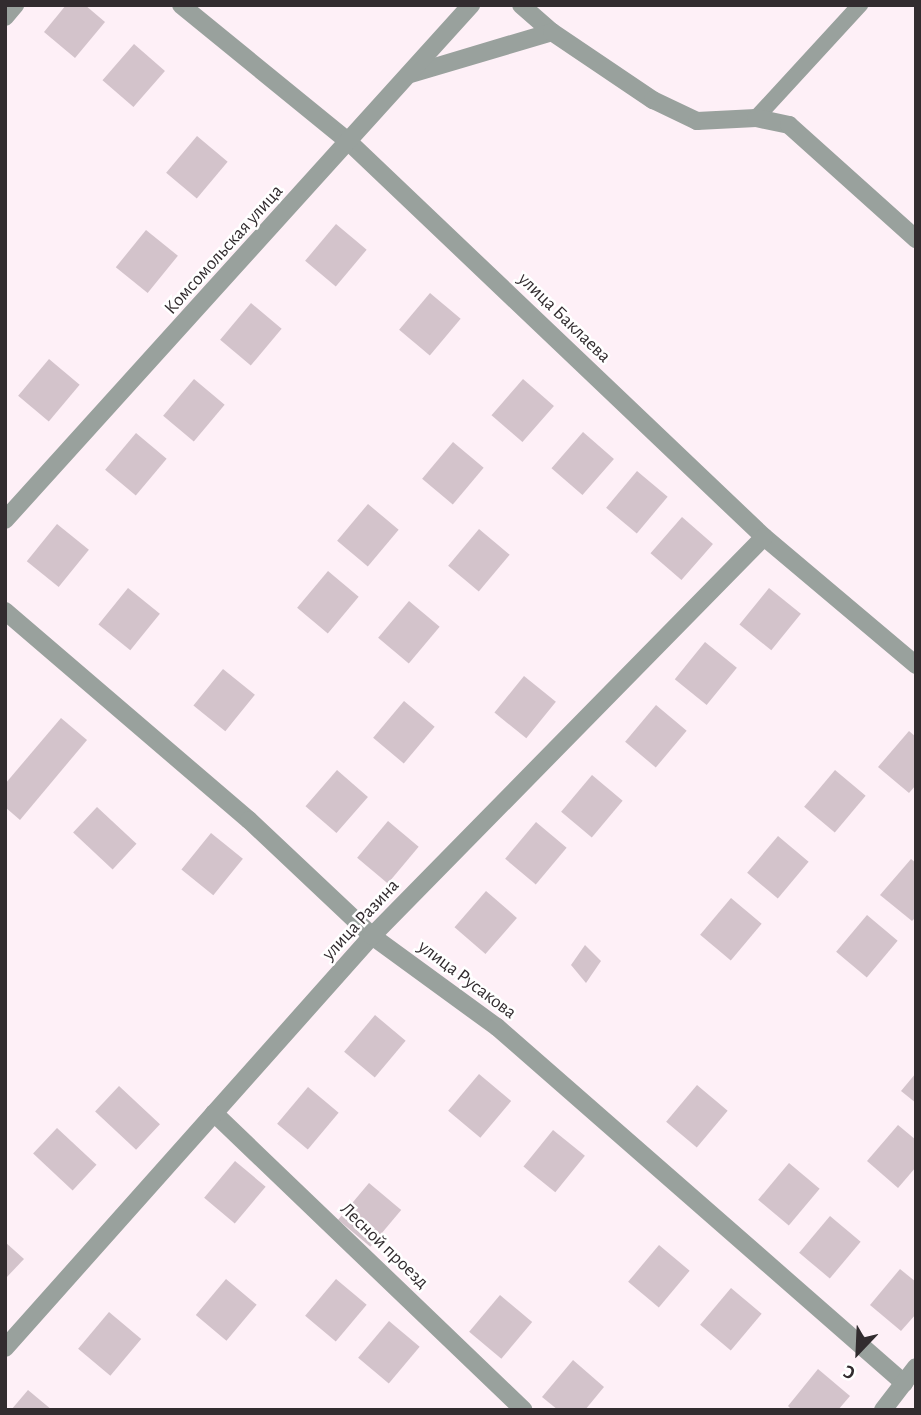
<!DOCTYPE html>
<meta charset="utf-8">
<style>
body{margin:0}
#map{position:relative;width:921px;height:1415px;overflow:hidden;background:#fef0f7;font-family:"Alegreya Sans",sans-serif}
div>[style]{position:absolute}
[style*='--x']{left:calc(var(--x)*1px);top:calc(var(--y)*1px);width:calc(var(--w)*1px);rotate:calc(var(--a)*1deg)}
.building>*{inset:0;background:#d3c3cb;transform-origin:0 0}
.lane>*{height:16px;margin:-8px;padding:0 8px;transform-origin:8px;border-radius:8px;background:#99a19d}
.street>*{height:18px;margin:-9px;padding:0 9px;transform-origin:9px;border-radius:9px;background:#99a19d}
span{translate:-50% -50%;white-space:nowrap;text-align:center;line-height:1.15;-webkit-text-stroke:5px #fff;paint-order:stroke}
.street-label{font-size:19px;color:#322c2f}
.frame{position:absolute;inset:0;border:7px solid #322c2f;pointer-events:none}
.north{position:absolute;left:823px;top:1317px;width:70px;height:70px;-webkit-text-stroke:5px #fff;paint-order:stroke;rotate:203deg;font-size:19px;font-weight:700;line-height:28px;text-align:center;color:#322c2f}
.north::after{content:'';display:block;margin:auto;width:24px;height:32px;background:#322c2f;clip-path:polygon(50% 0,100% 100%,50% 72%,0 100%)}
</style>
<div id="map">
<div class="building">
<div style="clip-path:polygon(66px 5px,85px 5px,105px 22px,75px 58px,44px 32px)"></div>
<div style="left:134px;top:44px;width:41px;height:48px;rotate:41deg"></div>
<div style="left:197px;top:136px;width:40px;height:48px;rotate:40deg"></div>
<div style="left:336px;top:224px;width:40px;height:48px;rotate:40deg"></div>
<div style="left:146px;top:230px;width:41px;height:48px;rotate:39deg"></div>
<div style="left:430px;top:293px;width:40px;height:48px;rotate:40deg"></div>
<div style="left:251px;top:303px;width:40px;height:48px;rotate:40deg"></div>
<div style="left:49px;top:359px;width:40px;height:48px;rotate:40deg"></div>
<div style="left:194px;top:379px;width:40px;height:48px;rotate:40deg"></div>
<div style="left:523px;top:379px;width:41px;height:48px;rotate:41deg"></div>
<div style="left:583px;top:432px;width:41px;height:48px;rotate:41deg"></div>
<div style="left:136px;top:433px;width:40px;height:48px;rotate:40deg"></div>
<div style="left:453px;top:442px;width:40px;height:48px;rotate:40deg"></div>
<div style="left:637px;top:471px;width:40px;height:48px;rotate:40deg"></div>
<div style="left:368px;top:504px;width:40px;height:48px;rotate:40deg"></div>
<div style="left:682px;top:517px;width:41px;height:48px;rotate:41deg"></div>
<div style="left:57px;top:524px;width:41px;height:48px;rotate:39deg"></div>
<div style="left:479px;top:529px;width:40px;height:48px;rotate:40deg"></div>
<div style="left:328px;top:571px;width:40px;height:48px;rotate:40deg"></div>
<div style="left:128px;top:588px;width:41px;height:47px;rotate:39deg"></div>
<div style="left:769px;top:588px;width:41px;height:47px;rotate:39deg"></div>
<div style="left:409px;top:601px;width:40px;height:48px;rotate:40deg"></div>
<div style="left:705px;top:642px;width:41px;height:48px;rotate:39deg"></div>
<div style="left:223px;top:669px;width:41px;height:47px;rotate:39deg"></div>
<div style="left:524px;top:676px;width:41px;height:47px;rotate:39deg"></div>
<div style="left:404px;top:701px;width:40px;height:48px;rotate:40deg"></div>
<div style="left:656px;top:705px;width:40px;height:48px;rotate:40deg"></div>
<div style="clip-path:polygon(61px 718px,87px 740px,20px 820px,5px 807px,5px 784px)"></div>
<div style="clip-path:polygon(909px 731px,916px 737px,916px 785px,909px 793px,878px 767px)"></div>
<div style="left:337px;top:770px;width:41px;height:48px;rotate:41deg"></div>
<div style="left:835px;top:770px;width:40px;height:48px;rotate:40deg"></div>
<div style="left:592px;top:775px;width:40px;height:48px;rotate:40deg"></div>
<div style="left:97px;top:807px;width:54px;height:35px;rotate:43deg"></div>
<div style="left:388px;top:821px;width:40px;height:48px;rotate:40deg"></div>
<div style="left:536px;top:822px;width:40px;height:48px;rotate:40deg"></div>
<div style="left:211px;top:833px;width:41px;height:47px;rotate:39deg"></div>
<div style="left:778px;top:836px;width:40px;height:48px;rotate:40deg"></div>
<div style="clip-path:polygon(911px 859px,916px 863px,916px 917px,912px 921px,880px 895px)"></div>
<div style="left:486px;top:891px;width:41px;height:48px;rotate:41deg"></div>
<div style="left:731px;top:898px;width:40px;height:48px;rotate:40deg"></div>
<div style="left:867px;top:915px;width:40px;height:48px;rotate:40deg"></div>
<div style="clip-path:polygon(585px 945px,601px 961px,586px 983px,571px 965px)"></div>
<div style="left:375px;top:1015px;width:40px;height:48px;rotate:40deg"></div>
<div style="clip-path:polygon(916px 1073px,916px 1103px,901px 1091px)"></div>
<div style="left:479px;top:1074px;width:42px;height:48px;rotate:40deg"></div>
<div style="left:697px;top:1085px;width:40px;height:48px;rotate:40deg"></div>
<div style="left:119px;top:1086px;width:56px;height:35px;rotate:43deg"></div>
<div style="left:308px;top:1087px;width:40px;height:48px;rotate:40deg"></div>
<div style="clip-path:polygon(898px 1125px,916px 1140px,916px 1167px,898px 1188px,867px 1161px)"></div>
<div style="left:57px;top:1128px;width:54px;height:35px;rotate:43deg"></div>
<div style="left:553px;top:1130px;width:41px;height:47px;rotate:39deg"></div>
<div style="left:235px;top:1161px;width:40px;height:48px;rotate:40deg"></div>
<div style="left:789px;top:1163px;width:40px;height:48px;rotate:40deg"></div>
<div style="left:369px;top:1183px;width:42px;height:48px;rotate:40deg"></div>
<div style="left:830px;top:1216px;width:40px;height:48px;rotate:40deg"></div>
<div style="clip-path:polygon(5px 1242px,24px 1259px,5px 1279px)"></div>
<div style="left:659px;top:1245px;width:40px;height:48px;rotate:40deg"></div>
<div style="clip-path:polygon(900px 1269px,916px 1282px,916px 1314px,901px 1331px,870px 1305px)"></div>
<div style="left:226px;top:1279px;width:40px;height:47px;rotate:40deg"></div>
<div style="left:336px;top:1279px;width:40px;height:48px;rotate:40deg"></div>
<div style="left:731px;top:1288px;width:40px;height:48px;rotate:40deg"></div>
<div style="left:500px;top:1295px;width:42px;height:48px;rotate:40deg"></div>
<div style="left:109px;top:1312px;width:42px;height:48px;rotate:40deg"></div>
<div style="left:389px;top:1321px;width:40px;height:48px;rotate:40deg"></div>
<div style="clip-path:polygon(573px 1360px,604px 1387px,585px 1410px,558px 1410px,542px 1397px)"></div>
<div style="clip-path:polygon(818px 1369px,850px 1396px,838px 1410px,792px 1410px,788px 1406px)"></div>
<div style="clip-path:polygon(28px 1390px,52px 1410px,11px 1410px)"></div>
</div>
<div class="lane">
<div style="--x:756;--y:118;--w:154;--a:-47.4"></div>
</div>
<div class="street">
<div style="--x:181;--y:5;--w:218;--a:39.2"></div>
<div style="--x:350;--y:143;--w:572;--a:43.58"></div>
<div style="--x:764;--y:537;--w:199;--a:40.1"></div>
<div style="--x:521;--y:5;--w:41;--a:41.1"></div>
<div style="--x:5;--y:17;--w:16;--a:-50"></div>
<div style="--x:411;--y:74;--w:147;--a:-16.6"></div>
<div style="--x:552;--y:32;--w:122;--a:34"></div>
<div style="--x:653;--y:100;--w:49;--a:25.5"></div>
<div style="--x:697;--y:121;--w:59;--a:-2.9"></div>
<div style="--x:756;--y:118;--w:34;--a:12"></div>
<div style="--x:789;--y:125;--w:171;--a:41.9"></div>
<div style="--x:5;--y:520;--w:695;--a:-47.86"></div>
<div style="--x:5;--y:611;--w:321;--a:40.6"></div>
<div style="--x:249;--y:820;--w:169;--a:43.3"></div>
<div style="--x:372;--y:936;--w:155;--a:36.1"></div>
<div style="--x:497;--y:1027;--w:541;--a:41.18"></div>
<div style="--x:214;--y:1113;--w:429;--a:43.8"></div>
<div style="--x:5;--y:1348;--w:552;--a:-48.31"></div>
<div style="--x:372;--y:936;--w:559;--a:-45.51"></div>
<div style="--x:883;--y:1410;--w:54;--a:-52.5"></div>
</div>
<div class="street-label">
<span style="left:224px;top:250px;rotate:-48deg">Комсомольская улица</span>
<span style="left:564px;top:318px;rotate:44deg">улица Баклаева</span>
<span style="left:361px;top:920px;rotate:-47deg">улица Разина</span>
<span style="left:467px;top:980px;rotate:37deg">улица Русакова</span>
<span style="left:384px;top:1246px;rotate:44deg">Лесной проезд</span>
</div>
<div class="frame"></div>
<div class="north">С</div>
</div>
